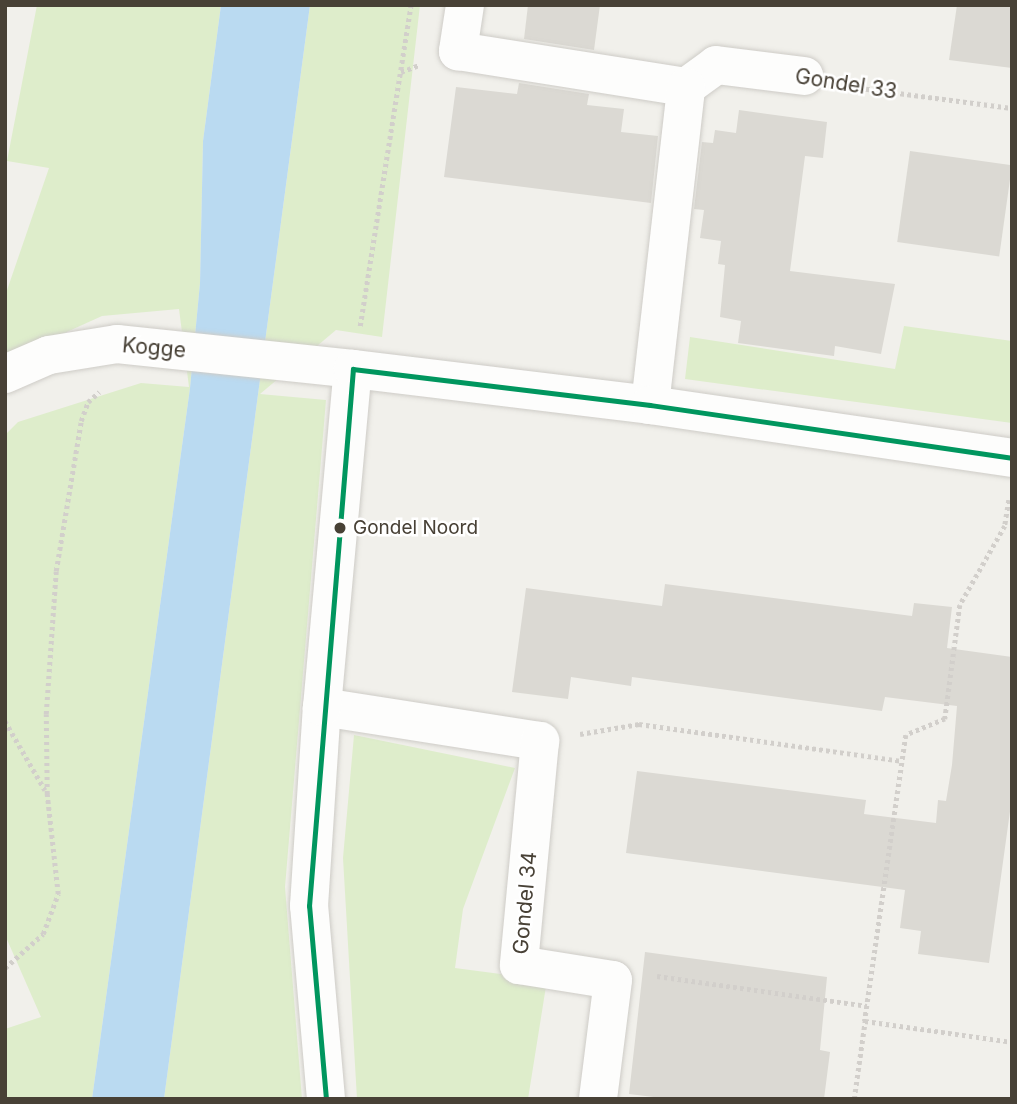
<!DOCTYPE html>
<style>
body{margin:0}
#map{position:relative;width:1017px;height:1104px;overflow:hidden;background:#f1f0eb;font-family:Inter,sans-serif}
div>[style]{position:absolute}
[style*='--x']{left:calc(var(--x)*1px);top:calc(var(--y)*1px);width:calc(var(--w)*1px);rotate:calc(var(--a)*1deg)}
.green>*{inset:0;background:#deedcb}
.water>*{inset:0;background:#badaf1}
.building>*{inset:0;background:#dbd9d3;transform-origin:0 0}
.path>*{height:4.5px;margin-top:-2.25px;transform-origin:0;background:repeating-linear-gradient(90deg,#d2cfcb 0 3.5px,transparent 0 7px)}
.roads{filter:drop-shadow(0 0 2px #ceccc7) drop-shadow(0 0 2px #ceccc7)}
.minor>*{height:38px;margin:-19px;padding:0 19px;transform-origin:19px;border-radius:19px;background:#fdfdfc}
.tertiary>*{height:38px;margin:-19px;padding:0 19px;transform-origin:19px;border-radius:19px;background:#fdfdfc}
.bus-1>*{height:5px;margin:-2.5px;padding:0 2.5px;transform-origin:2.5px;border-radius:2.5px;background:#00965e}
.dots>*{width:19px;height:19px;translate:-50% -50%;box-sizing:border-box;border:4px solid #fff;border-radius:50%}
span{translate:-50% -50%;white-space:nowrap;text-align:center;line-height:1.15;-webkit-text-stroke:5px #fff;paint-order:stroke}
.bus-label{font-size:19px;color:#484136}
.left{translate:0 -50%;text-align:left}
.street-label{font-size:21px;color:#484136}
.frame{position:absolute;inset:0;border:7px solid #484136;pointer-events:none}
</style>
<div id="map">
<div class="green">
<div style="clip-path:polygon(37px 5px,221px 5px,203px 141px,200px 283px,190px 388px,92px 1099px,5px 1099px,5px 1029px,41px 1017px,5px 935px,5px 435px,18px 422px,141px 383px,189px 387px,179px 309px,102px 316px,5px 360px,5px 296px,49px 168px,7px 161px)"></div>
<div style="clip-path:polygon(310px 5px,420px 5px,382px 337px,336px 330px,260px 394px,326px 400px,285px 887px,302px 1099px,164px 1099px)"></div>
<div style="clip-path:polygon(904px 326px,1012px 341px,1012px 423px,685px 379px,690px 337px,895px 369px)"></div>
<div style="clip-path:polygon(354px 735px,515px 768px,463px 909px,455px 968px,547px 980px,528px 1099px,357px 1099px,343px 858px)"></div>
</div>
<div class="water">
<div style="clip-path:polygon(221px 5px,310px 5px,164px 1099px,92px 1099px,190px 388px,200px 283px,203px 141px)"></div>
</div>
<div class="building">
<div style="clip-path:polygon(528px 5px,600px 5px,594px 50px,524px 39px)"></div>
<div style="clip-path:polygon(957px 5px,1012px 5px,1012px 68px,949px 60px)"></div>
<div style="clip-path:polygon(519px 83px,589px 94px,587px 105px,624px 109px,621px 132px,658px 136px,651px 203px,444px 177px,456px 87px,517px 94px)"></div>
<div style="clip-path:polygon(739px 110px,827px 122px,823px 158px,805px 156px,790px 271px,895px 284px,881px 354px,835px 346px,834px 356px,738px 343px,741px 321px,720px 317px,725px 265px,718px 264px,721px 241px,700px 238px,704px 210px,694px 209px,702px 142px,713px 143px,715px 130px,736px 133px)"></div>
<div style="left:910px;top:151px;width:103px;height:92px;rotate:8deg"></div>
<div style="clip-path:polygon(665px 584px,912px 616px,914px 603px,952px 607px,947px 648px,1012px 657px,1012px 797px,989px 963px,918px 954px,921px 931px,900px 928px,905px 890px,626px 853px,637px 771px,866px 800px,864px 814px,936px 823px,938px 800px,946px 801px,952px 765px,957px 706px,885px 697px,882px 711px,632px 677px,631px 686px,571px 677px,568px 699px,512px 692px,526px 588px,662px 606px)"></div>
<div style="clip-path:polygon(645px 952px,827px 977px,820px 1050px,830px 1052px,824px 1099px,670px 1099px,629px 1094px)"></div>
</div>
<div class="path">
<div style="--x:401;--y:72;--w:19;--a:-21"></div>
<div style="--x:845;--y:86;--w:168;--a:7.5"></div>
<div style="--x:360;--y:326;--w:325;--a:-81"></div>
<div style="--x:1009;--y:500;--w:26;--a:99"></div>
<div style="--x:1005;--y:526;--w:91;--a:119.7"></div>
<div style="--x:960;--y:605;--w:115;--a:97.5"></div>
<div style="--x:945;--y:719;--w:42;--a:157.7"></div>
<div style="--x:906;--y:735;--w:289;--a:98.2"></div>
<div style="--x:865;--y:1021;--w:148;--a:8.1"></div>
<div style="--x:5;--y:721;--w:80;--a:59.9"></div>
<div style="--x:580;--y:734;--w:60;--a:-9.6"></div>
<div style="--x:639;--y:724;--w:265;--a:8"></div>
<div style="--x:5;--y:968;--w:51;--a:-41.8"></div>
<div style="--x:43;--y:934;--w:43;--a:-69.4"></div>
<div style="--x:58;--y:894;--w:101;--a:-96.3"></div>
<div style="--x:47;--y:794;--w:80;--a:-90.7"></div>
<div style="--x:46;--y:714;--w:143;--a:-86"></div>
<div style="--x:56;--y:571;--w:152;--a:-80.5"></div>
<div style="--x:81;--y:421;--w:20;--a:-70"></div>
<div style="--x:88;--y:402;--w:15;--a:-42"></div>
<div style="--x:657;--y:976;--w:212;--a:8.1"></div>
<div style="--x:854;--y:1099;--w:79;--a:-82"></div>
</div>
<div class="roads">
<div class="minor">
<div style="--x:465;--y:5;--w:47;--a:98.7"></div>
<div style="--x:458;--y:51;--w:231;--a:9"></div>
<div style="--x:686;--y:87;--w:37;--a:-36"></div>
<div style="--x:716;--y:65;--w:89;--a:7.1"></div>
<div style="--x:650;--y:405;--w:320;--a:-83.5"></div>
<div style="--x:322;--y:707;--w:221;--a:8.9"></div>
<div style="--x:540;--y:741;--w:225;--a:95.4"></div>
<div style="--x:519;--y:965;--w:95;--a:9.1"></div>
<div style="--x:613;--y:980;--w:120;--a:97.2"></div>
</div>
<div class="tertiary">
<div style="--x:5;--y:374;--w:48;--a:-23.4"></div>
<div style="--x:49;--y:355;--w:69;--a:-9.2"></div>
<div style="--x:117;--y:344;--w:237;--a:6"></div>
<div style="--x:326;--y:1099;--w:194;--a:-95"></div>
<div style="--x:309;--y:906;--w:199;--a:-86.3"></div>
<div style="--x:322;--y:707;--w:339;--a:-84.8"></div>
<div style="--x:353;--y:369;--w:299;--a:6.9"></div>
<div style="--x:650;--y:405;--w:366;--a:8.3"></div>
</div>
</div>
<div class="bus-1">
<div style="--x:326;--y:1099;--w:194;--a:-95"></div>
<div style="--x:309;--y:906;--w:539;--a:-85.32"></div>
<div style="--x:353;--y:369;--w:299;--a:6.9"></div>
<div style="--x:650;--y:405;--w:366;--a:8.3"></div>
</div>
<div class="dots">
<div style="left:340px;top:528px;background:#484136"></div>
</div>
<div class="bus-label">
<span class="left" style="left:353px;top:528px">Gondel Noord</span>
</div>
<div class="street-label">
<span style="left:846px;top:84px;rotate:9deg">Gondel 33</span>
<span style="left:154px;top:348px;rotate:5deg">Kogge</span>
<span style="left:525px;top:903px;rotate:-85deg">Gondel 34</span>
</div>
<div class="frame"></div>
</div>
